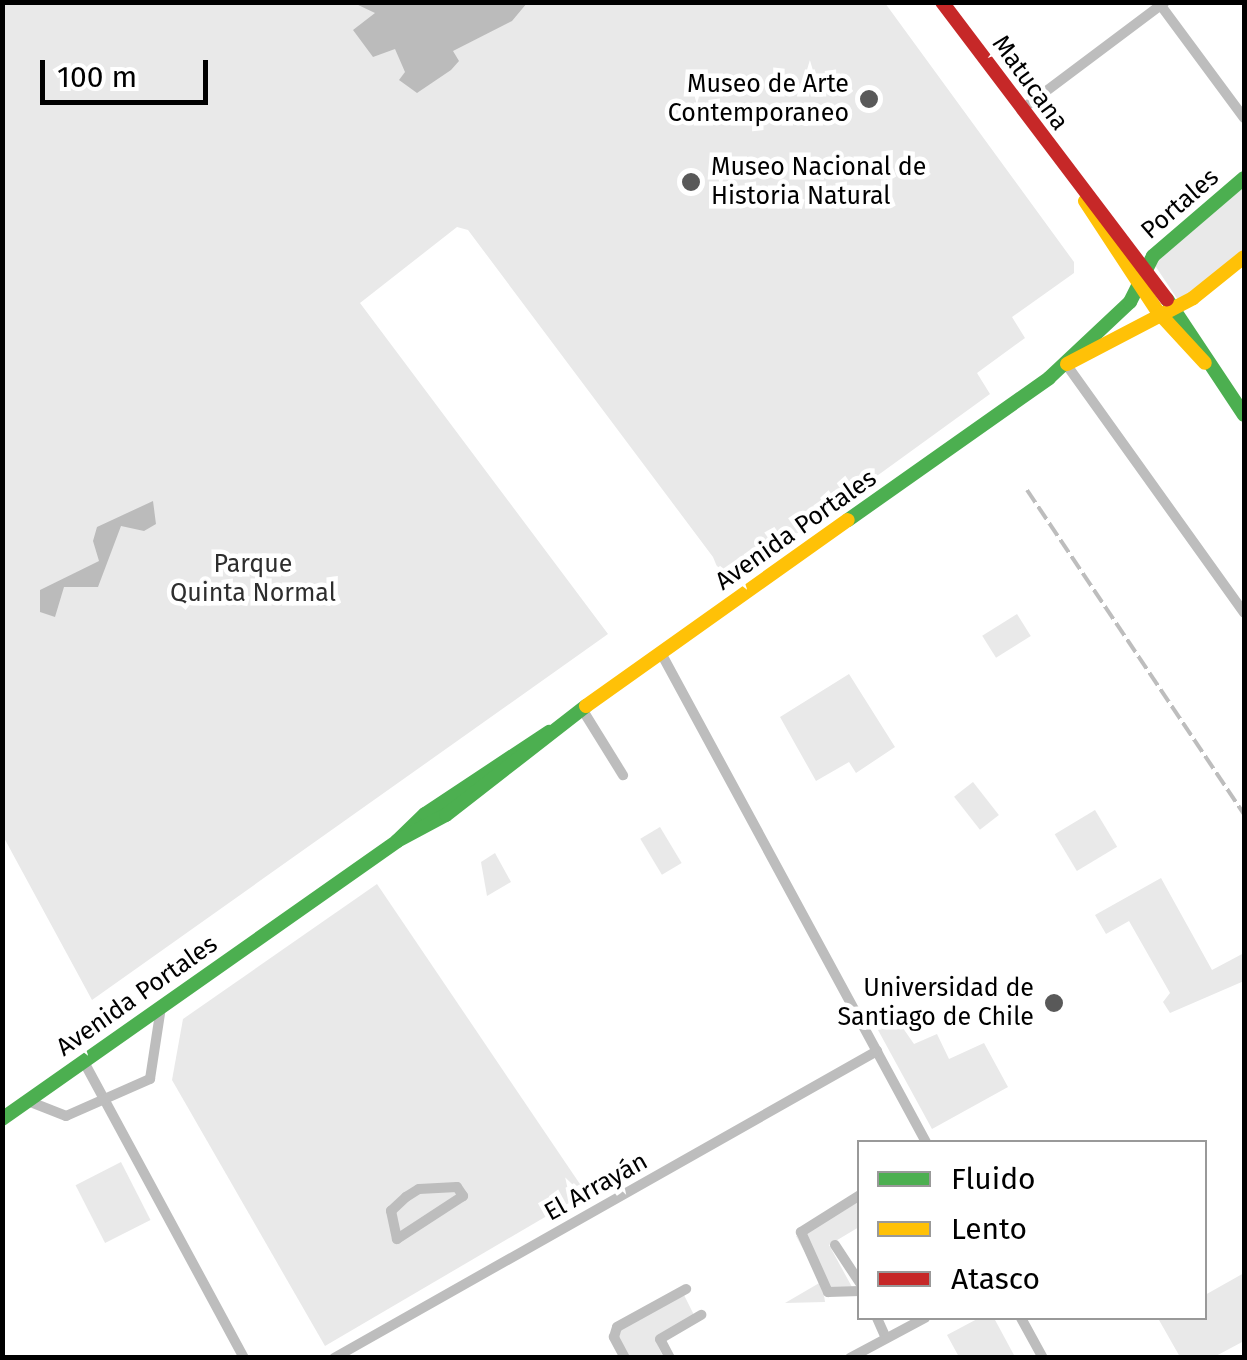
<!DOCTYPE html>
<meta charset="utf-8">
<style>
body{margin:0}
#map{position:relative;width:1247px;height:1360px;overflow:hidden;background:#fff;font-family:"Fira Sans",sans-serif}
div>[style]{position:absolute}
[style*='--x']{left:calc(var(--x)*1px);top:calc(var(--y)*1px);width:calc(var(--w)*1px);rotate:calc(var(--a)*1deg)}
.green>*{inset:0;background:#e9e9e9;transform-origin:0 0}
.water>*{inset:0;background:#bbb}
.street>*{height:10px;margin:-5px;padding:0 5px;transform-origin:5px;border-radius:5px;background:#bdbdbd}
.fast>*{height:14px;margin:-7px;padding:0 7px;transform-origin:7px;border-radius:7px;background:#4caf50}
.slow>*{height:14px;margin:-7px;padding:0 7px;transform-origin:7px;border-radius:7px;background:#ffc107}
.jam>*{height:14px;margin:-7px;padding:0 7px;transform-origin:7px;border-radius:7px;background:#c62828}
.rail>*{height:4px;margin-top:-2px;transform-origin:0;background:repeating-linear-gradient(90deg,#bdbdbd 0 15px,transparent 0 20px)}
.dots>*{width:28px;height:28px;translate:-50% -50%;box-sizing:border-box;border:5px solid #fff;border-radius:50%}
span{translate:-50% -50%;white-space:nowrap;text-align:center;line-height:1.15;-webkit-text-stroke:9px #fff;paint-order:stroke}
.street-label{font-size:25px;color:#000}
.poi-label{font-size:25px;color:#000}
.right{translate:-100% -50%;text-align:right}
.left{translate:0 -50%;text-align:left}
.park-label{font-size:25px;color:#2e2e2e}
.frame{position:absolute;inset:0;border:5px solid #000;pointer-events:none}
.legend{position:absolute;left:857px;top:1140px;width:350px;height:180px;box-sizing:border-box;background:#fff;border:2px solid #999;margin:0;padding:12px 18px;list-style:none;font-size:30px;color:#000}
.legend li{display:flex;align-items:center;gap:20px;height:50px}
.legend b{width:50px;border:2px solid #999}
.scale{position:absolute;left:40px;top:60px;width:168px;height:45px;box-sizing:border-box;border:5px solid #000;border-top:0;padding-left:12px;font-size:30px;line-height:35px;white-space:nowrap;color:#000;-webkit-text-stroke:8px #fff;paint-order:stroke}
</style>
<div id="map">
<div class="green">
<div style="clip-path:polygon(2px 3px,885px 3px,1074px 262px,1074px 273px,1012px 317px,1025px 338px,977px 373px,990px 394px,725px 586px,713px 557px,468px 230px,457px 227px,360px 303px,608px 634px,92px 1000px,3px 836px)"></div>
<div style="clip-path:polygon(1244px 187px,1244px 254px,1178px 300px,1154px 264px)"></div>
<div style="left:1017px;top:614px;width:26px;height:41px;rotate:58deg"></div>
<div style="clip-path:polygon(849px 674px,895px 747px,856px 773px,849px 762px,816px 781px,780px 717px)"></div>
<div style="left:973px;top:782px;width:42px;height:24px;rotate:52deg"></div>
<div style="left:1095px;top:810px;width:43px;height:47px;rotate:59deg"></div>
<div style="left:660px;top:827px;width:42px;height:23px;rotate:59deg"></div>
<div style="clip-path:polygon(495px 853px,511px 882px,487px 896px,481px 862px)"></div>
<div style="clip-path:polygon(1161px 878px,1212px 970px,1244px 953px,1244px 981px,1170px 1013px,1163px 1002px,1170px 993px,1129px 921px,1106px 934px,1095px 915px)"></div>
<div style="clip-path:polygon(377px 884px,586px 1193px,325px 1346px,172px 1080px,183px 1019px)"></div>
<div style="clip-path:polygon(896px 1018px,914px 1044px,937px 1034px,949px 1059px,984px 1043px,1008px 1087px,932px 1129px,878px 1030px)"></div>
<div style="left:121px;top:1162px;width:65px;height:51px;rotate:63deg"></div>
<div style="clip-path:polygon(859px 1200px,859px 1227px,829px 1245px,852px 1287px,824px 1295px,825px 1302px,785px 1303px,821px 1282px,796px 1236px)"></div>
<div style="clip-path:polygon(1244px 1273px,1244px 1341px,1214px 1357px,1180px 1357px,1159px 1320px,1204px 1318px,1205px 1295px)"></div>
<div style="clip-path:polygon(684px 1295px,695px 1317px,655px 1339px,663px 1357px,629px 1357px,618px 1339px,622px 1328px)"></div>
<div style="clip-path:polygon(979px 1318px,994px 1318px,1015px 1357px,959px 1357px,947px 1335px)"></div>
</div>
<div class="water">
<div style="clip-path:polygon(354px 3px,527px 3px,512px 21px,453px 51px,459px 61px,451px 70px,417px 93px,399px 80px,405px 72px,395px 49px,373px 57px,353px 30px,375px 13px)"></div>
<div style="clip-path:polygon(153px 501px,156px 524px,144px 531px,121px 526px,98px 587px,64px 587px,55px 617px,40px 612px,40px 590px,99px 561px,93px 541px,97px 527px)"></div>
</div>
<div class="street">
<div style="--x:1159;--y:3;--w:143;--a:53.5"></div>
<div style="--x:1021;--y:110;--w:180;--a:-36.9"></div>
<div style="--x:1066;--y:364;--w:306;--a:54.4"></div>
<div style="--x:661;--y:653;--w:556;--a:61.55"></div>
<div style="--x:582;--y:709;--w:78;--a:58.2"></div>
<div style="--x:84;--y:1062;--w:336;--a:61.6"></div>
<div style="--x:28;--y:1101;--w:41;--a:21.5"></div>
<div style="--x:66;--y:1116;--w:92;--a:-23.8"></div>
<div style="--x:150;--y:1079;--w:73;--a:-81.3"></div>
<div style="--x:457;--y:1187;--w:11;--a:56"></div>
<div style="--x:463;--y:1196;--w:79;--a:146.9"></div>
<div style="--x:397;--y:1239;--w:29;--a:-102"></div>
<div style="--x:391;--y:1211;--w:21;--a:-43"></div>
<div style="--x:406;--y:1197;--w:15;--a:-32"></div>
<div style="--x:419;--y:1189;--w:38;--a:-3"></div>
<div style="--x:860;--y:1195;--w:70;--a:147.9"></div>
<div style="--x:801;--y:1232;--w:66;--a:65.8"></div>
<div style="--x:828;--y:1292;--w:32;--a:-2"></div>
<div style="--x:835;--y:1245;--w:45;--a:56.7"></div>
<div style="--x:877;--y:1318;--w:22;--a:66"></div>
<div style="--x:1021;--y:1318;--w:46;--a:61.2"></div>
<div style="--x:334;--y:1358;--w:624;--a:-29.48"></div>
<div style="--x:625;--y:1358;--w:24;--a:-118"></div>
<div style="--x:614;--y:1337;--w:10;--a:-73"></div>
<div style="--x:617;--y:1327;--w:79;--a:-28.8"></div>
<div style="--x:670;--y:1358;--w:21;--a:-118"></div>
<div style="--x:660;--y:1339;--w:48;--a:-30.3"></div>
<div style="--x:850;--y:1358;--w:85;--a:-28.1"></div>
</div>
<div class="fast">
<div style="--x:1167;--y:299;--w:139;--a:56.4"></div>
<div style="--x:848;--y:520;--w:246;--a:-35.2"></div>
<div style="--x:1049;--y:378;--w:111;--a:-43.2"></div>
<div style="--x:1130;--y:302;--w:51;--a:-63.4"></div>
<div style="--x:1153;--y:256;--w:120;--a:-40.6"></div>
<div style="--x:397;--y:841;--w:39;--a:-44"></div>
<div style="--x:425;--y:814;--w:149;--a:-33.5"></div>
<div style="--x:2;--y:1119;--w:483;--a:-35.1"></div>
<div style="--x:397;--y:841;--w:55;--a:-28"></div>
<div style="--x:446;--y:815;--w:177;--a:-37.9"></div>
</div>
<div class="slow">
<div style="--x:1085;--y:201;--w:133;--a:56.7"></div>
<div style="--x:1158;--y:312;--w:69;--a:47.3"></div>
<div style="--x:1067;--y:364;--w:142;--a:-27.6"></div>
<div style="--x:1193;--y:298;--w:65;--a:-38.8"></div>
<div style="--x:586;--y:706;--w:321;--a:-35.4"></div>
</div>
<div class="jam">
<div style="--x:942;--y:2;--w:373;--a:52.9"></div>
</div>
<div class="rail">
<div style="--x:1027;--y:490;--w:390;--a:56.2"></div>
</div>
<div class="dots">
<div style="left:869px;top:99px;background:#595959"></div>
<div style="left:691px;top:182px;background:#595959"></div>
<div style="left:1054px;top:1003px;background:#595959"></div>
</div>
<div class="street-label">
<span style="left:1030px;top:83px;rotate:54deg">Matucana</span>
<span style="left:1180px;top:204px;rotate:-41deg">Portales</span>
<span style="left:796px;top:530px;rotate:-35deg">Avenida Portales</span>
<span style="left:137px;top:996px;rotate:-35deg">Avenida Portales</span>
<span style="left:596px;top:1187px;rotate:-29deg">El Arrayán</span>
</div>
<div class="poi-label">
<span class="right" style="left:849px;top:99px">Museo de Arte<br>Contemporaneo</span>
<span class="left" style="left:711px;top:182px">Museo Nacional de<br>Historia Natural</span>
<span class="right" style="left:1034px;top:1003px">Universidad de<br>Santiago de Chile</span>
</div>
<div class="park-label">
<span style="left:253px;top:579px">Parque<br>Quinta Normal</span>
</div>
<div class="frame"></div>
<ul class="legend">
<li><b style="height:12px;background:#4caf50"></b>Fluido</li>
<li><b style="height:12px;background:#ffc107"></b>Lento</li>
<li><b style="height:12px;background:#c62828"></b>Atasco</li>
</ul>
<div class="scale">100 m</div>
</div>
